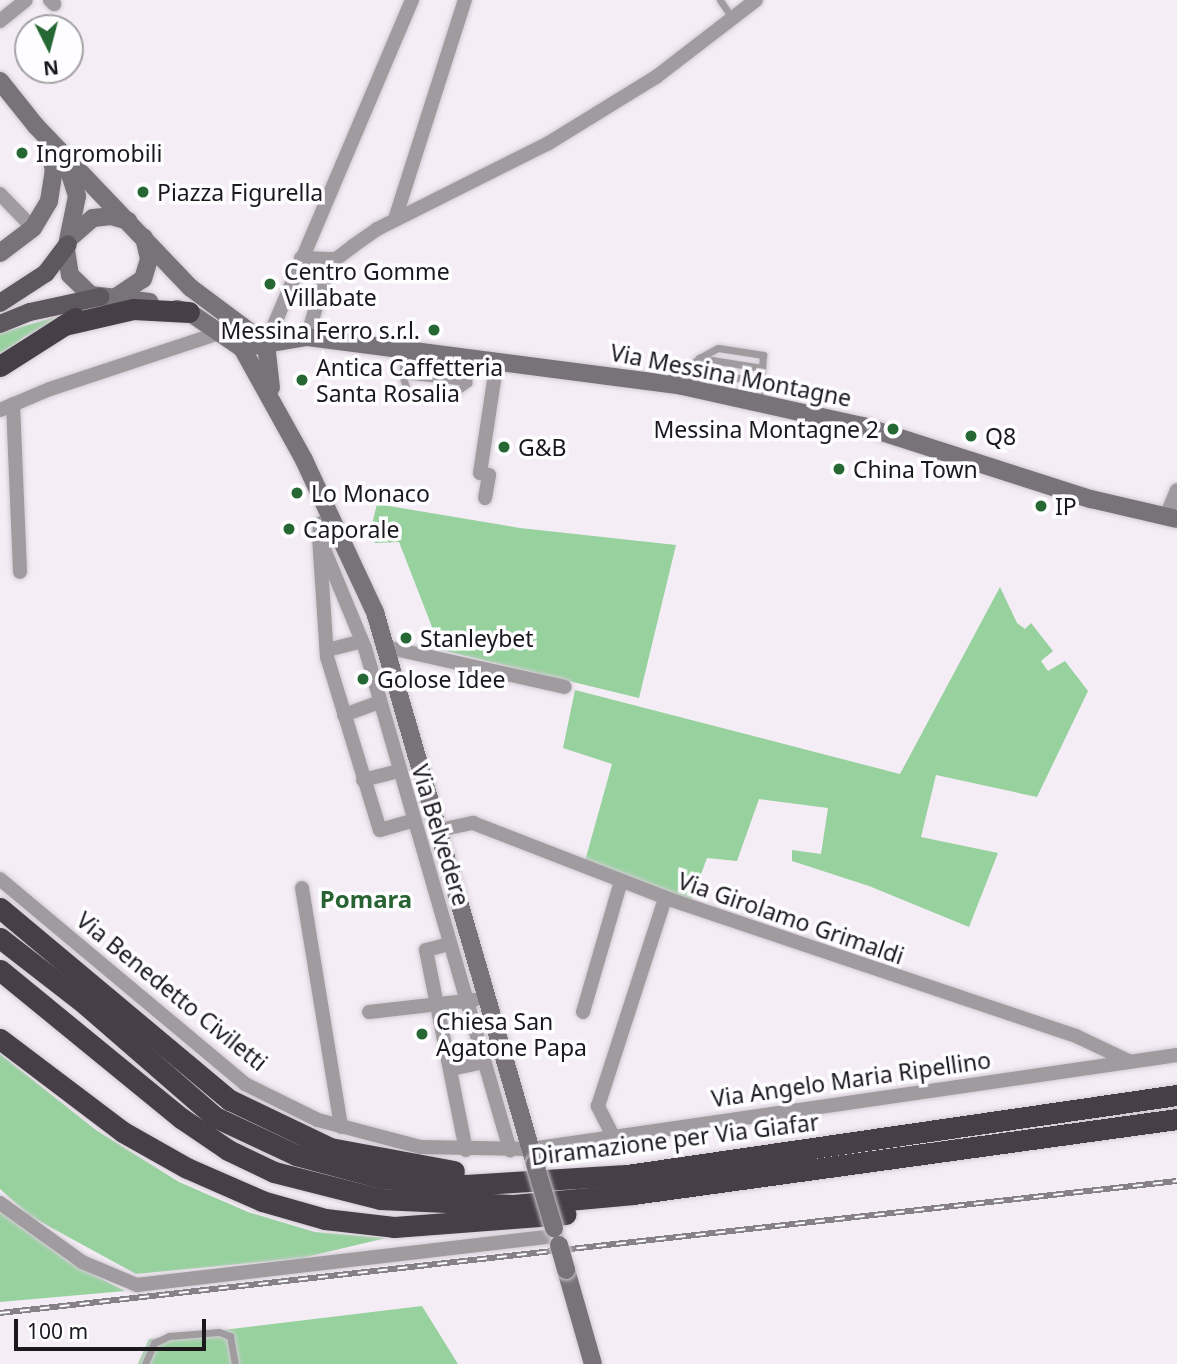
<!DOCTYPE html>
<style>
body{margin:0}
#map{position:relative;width:1177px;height:1364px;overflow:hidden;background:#f5edf6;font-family:"Noto Sans",sans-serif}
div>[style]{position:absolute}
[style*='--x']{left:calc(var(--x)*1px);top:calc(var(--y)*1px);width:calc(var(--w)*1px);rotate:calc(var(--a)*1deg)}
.green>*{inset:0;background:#97d19e}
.roads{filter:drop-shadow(0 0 2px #d2cbd3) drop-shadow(0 0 2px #d2cbd3)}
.lane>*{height:7px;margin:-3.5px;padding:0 3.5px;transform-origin:3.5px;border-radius:3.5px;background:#9f9b9f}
.street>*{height:14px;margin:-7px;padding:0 7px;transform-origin:7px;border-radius:7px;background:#9f9b9f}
.secondary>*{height:18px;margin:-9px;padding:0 9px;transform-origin:9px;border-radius:9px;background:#787379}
.primary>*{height:18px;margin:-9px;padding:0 9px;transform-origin:9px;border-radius:9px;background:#5d575e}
.highway>*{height:21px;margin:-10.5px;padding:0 10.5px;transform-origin:10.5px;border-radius:10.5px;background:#463f47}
.rail>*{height:6px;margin-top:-3px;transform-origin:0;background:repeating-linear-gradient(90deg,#fefdff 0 10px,#868187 0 20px);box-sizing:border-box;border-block:2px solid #868187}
.bridges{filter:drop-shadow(0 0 2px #d2cbd3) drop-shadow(0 0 2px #d2cbd3)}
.secondary-bridge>*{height:18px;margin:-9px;padding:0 9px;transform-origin:9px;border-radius:9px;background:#787379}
.dots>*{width:19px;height:19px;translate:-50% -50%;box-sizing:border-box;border:4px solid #fefdff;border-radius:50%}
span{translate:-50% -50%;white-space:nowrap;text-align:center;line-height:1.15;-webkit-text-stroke:7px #fefdff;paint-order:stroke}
.poi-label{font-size:23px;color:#1c191c}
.left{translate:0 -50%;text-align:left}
.right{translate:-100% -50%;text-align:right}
.street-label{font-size:23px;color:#1c191c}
.neighbourhood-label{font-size:24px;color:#276333;font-weight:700}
.north{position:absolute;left:14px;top:14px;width:70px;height:70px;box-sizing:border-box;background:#fefdff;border:2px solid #a4a2a4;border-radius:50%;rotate:174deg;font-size:19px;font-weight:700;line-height:28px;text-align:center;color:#1c191c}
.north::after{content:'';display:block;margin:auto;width:24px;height:32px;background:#256833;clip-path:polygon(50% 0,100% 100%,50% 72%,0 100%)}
.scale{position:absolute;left:14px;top:1319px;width:192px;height:32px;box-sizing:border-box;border:4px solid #1c191c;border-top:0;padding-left:9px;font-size:21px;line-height:24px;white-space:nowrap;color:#1c191c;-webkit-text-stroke:5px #fefdff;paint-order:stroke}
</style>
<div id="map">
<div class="green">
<div style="clip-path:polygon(66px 314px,23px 338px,0 357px,0 333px)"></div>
<div style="clip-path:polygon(377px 504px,520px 528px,676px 545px,639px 698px,441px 650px,399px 542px,375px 543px,371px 528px)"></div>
<div style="clip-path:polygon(1000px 587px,1017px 623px,1025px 629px,1031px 623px,1053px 651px,1041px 661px,1048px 671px,1065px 661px,1088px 691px,1037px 797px,936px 775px,921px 837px,998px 853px,969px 927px,869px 886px,792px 861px,792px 850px,821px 854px,828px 808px,759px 799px,737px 861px,707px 858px,690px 904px,585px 861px,612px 764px,563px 748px,575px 690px,900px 774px)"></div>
<div style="clip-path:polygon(0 1054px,96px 1130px,179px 1182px,248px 1212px,315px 1232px,386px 1238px,302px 1258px,136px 1274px,30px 1216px,0 1189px)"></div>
<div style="clip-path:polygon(0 1212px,69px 1262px,125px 1291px,0 1302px)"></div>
<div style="clip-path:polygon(422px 1306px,458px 1364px,138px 1364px,149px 1339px)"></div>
</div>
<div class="roads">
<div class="lane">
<div style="--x:720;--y:0;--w:22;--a:56"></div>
<div style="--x:405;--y:352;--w:23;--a:97"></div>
<div style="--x:402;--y:375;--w:18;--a:71"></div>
<div style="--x:408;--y:392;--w:41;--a:7"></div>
<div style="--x:449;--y:397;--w:24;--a:-36"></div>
<div style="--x:468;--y:383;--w:25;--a:-83"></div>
<div style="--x:699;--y:358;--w:21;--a:-28"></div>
<div style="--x:718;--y:348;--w:46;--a:8.8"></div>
<div style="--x:763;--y:355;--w:13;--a:94"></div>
<div style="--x:686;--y:369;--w:76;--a:9.8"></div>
<div style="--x:402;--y:375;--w:65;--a:6.1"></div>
<div style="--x:683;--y:384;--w:15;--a:-79"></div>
<div style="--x:686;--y:369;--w:17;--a:-40"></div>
<div style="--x:699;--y:358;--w:64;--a:9"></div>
<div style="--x:762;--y:368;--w:33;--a:95"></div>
<div style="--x:145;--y:1364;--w:23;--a:-67"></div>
<div style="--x:154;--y:1343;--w:17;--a:-25"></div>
<div style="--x:169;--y:1336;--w:50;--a:-4.6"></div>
<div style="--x:219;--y:1332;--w:12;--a:20"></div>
<div style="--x:230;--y:1336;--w:28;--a:80"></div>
</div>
<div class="street">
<div style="--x:50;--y:0;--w:6;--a:45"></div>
<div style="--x:0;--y:21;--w:33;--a:-39"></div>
<div style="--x:0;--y:194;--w:47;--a:45.9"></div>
<div style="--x:395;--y:219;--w:230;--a:-72.3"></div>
<div style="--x:301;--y:258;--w:35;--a:2"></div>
<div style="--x:307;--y:337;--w:55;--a:-73.2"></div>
<div style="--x:323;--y:284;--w:28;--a:-63"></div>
<div style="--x:336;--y:259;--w:21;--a:-37"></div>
<div style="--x:353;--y:246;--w:29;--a:-35"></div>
<div style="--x:377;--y:229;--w:190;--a:-26.6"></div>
<div style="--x:547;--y:144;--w:128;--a:-31.6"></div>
<div style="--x:656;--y:77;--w:126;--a:-37.6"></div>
<div style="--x:266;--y:344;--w:374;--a:-67"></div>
<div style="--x:13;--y:404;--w:168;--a:87.6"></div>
<div style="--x:0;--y:410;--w:54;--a:-22.8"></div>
<div style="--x:50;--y:389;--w:181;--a:-18.3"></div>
<div style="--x:485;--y:498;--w:23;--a:-80"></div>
<div style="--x:489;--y:475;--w:9;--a:-167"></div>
<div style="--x:480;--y:473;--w:114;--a:-81.4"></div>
<div style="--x:332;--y:516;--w:14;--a:146"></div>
<div style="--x:320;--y:524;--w:13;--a:94"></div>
<div style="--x:319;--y:537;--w:120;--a:86.2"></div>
<div style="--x:327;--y:657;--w:181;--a:73"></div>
<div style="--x:380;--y:830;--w:33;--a:-16"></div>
<div style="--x:1166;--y:516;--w:28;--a:-67"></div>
<div style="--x:319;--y:537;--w:120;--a:67.5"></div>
<div style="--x:365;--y:648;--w:523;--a:73.89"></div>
<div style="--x:386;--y:647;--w:183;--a:12.6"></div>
<div style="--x:327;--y:650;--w:36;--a:-14"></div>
<div style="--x:344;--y:715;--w:38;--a:-20"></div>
<div style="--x:363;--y:780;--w:36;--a:-14"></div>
<div style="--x:439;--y:830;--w:35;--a:-12"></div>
<div style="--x:473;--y:823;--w:213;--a:21.2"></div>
<div style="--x:672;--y:900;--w:426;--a:18.6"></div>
<div style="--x:1076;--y:1036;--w:59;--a:25.3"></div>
<div style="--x:0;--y:879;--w:319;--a:39.9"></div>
<div style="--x:245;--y:1084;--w:81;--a:26.3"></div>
<div style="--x:318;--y:1120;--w:106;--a:14.8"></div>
<div style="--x:420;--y:1147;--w:111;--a:1"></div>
<div style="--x:531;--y:1149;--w:653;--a:-8.28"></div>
<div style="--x:302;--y:888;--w:242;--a:80.7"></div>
<div style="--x:449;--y:944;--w:24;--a:165"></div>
<div style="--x:426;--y:950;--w:204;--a:78.7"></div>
<div style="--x:369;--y:1012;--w:106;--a:-6.5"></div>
<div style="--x:583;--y:1012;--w:136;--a:-73.8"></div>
<div style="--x:451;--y:1069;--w:33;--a:-12"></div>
<div style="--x:613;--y:1136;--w:34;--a:-117"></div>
<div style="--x:598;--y:1106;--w:219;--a:-72.1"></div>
<div style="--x:0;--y:1203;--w:101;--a:35.7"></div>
<div style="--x:82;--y:1262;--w:60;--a:22.7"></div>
<div style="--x:137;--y:1285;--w:422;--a:-6.7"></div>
</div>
<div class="secondary">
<div style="--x:0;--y:81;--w:58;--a:51.3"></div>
<div style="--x:36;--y:126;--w:224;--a:46.3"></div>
<div style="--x:191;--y:288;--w:94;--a:36.7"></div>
<div style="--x:266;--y:344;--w:44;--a:83.5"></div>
<div style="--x:64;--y:155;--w:43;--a:72.4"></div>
<div style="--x:77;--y:196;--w:55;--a:101.5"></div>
<div style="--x:66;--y:250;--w:25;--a:81"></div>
<div style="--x:70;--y:275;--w:29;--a:44"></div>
<div style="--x:91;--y:295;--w:59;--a:6.8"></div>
<div style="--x:71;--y:237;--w:29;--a:-41"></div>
<div style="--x:93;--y:218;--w:18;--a:-6"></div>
<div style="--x:111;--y:216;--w:18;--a:16"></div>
<div style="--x:0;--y:253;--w:41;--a:-37.1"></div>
<div style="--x:33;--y:228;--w:31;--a:-59"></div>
<div style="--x:49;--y:201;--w:30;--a:-81"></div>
<div style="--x:54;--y:171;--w:33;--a:-102"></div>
<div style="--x:116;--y:297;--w:32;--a:-34"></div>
<div style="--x:143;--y:279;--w:21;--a:-73"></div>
<div style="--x:149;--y:259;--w:22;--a:-103"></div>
<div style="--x:177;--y:309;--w:12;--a:14"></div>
<div style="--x:189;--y:312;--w:64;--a:34.2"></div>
<div style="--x:242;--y:348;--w:128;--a:61"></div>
<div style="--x:304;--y:460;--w:168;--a:65"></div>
<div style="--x:375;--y:612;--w:575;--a:73.84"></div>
<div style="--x:242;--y:348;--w:66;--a:-9.6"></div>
<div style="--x:307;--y:337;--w:378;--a:7.4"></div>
<div style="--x:682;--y:386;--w:185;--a:12.5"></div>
<div style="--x:863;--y:426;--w:239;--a:17.8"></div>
<div style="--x:1091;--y:499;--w:88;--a:13.1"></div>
<div style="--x:566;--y:1270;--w:98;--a:74"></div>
</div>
<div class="primary">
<div style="--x:0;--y:303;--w:55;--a:-33.1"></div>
<div style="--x:46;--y:273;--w:36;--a:-53"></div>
<div style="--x:0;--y:324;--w:32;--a:-22"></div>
<div style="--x:30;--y:312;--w:72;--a:-12.1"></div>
</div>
<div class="highway">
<div style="--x:64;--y:325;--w:71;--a:-13.1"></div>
<div style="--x:133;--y:309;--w:56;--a:3.1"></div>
<div style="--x:0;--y:366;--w:89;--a:-32.6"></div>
<div style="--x:0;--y:908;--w:300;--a:39.9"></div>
<div style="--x:230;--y:1100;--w:111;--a:25.6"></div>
<div style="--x:330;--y:1148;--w:126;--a:10.5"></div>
<div style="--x:0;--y:938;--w:108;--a:37.8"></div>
<div style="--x:85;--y:1004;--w:172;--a:41"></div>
<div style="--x:215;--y:1117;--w:89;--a:25.1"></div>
<div style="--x:296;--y:1155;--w:89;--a:15"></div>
<div style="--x:382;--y:1178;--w:84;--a:4.8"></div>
<div style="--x:466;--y:1185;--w:161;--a:-3.6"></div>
<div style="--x:627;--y:1175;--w:556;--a:-8.28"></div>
<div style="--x:0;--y:970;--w:234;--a:39.3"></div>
<div style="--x:181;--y:1118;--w:57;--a:34.2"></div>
<div style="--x:228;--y:1150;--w:51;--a:25.6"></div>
<div style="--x:274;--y:1172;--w:109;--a:14.3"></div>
<div style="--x:380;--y:1199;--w:133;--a:2.6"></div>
<div style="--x:513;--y:1205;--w:121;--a:-5.2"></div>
<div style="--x:633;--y:1194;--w:549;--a:-7.85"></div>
<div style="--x:0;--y:1039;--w:154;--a:37.1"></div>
<div style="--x:123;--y:1132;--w:73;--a:29.4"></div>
<div style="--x:187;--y:1168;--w:82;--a:23.7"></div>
<div style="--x:262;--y:1201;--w:66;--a:15.9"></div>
<div style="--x:325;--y:1219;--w:69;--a:6.6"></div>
<div style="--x:394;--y:1227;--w:172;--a:-4.3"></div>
</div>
</div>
<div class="rail">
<div style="--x:0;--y:1313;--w:1184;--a:-6.4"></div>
</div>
<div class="bridges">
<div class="secondary-bridge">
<div style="--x:535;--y:1164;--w:67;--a:73.5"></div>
<div style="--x:559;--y:1245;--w:26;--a:74"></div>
</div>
</div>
<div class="dots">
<div style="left:22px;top:153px;background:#256833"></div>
<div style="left:143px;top:192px;background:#256833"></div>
<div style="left:270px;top:284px;background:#256833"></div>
<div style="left:434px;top:330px;background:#256833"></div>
<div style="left:302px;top:380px;background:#256833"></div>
<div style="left:893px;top:429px;background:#256833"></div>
<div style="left:971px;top:436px;background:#256833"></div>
<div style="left:504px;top:447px;background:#256833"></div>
<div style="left:839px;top:469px;background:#256833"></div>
<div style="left:297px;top:493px;background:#256833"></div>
<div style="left:1041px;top:506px;background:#256833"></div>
<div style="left:289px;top:529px;background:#256833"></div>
<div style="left:406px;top:638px;background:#256833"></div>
<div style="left:363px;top:679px;background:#256833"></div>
<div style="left:422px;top:1034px;background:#256833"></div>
</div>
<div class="poi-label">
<span class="left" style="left:36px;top:153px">Ingromobili</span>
<span class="left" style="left:157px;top:192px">Piazza Figurella</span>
<span class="left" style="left:284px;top:284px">Centro Gomme<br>Villabate</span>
<span class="right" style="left:420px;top:330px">Messina Ferro s.r.l.</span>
<span class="left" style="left:316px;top:380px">Antica Caffetteria<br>Santa Rosalia</span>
<span class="right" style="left:879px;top:429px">Messina Montagne 2</span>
<span class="left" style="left:985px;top:436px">Q8</span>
<span class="left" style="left:518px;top:447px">G&amp;B</span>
<span class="left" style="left:853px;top:469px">China Town</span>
<span class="left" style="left:311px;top:493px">Lo Monaco</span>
<span class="left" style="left:1055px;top:506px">IP</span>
<span class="left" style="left:303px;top:529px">Caporale</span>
<span class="left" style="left:420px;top:638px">Stanleybet</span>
<span class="left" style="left:377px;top:679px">Golose Idee</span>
<span class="left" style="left:436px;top:1034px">Chiesa San<br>Agatone Papa</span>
</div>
<div class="street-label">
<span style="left:731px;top:375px;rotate:11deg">Via Messina Montagne</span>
<span style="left:441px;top:835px;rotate:73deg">Via Belvedere</span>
<span style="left:791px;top:918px;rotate:19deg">Via Girolamo Grimaldi</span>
<span style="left:172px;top:991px;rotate:39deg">Via Benedetto Civiletti</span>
<span style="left:851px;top:1079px;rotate:-8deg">Via Angelo Maria Ripellino</span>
<span style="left:675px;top:1139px;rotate:-7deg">Diramazione per Via Giafar</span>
</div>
<div class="neighbourhood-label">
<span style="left:366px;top:899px">Pomara</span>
</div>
<div class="north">N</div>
<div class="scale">100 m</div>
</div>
